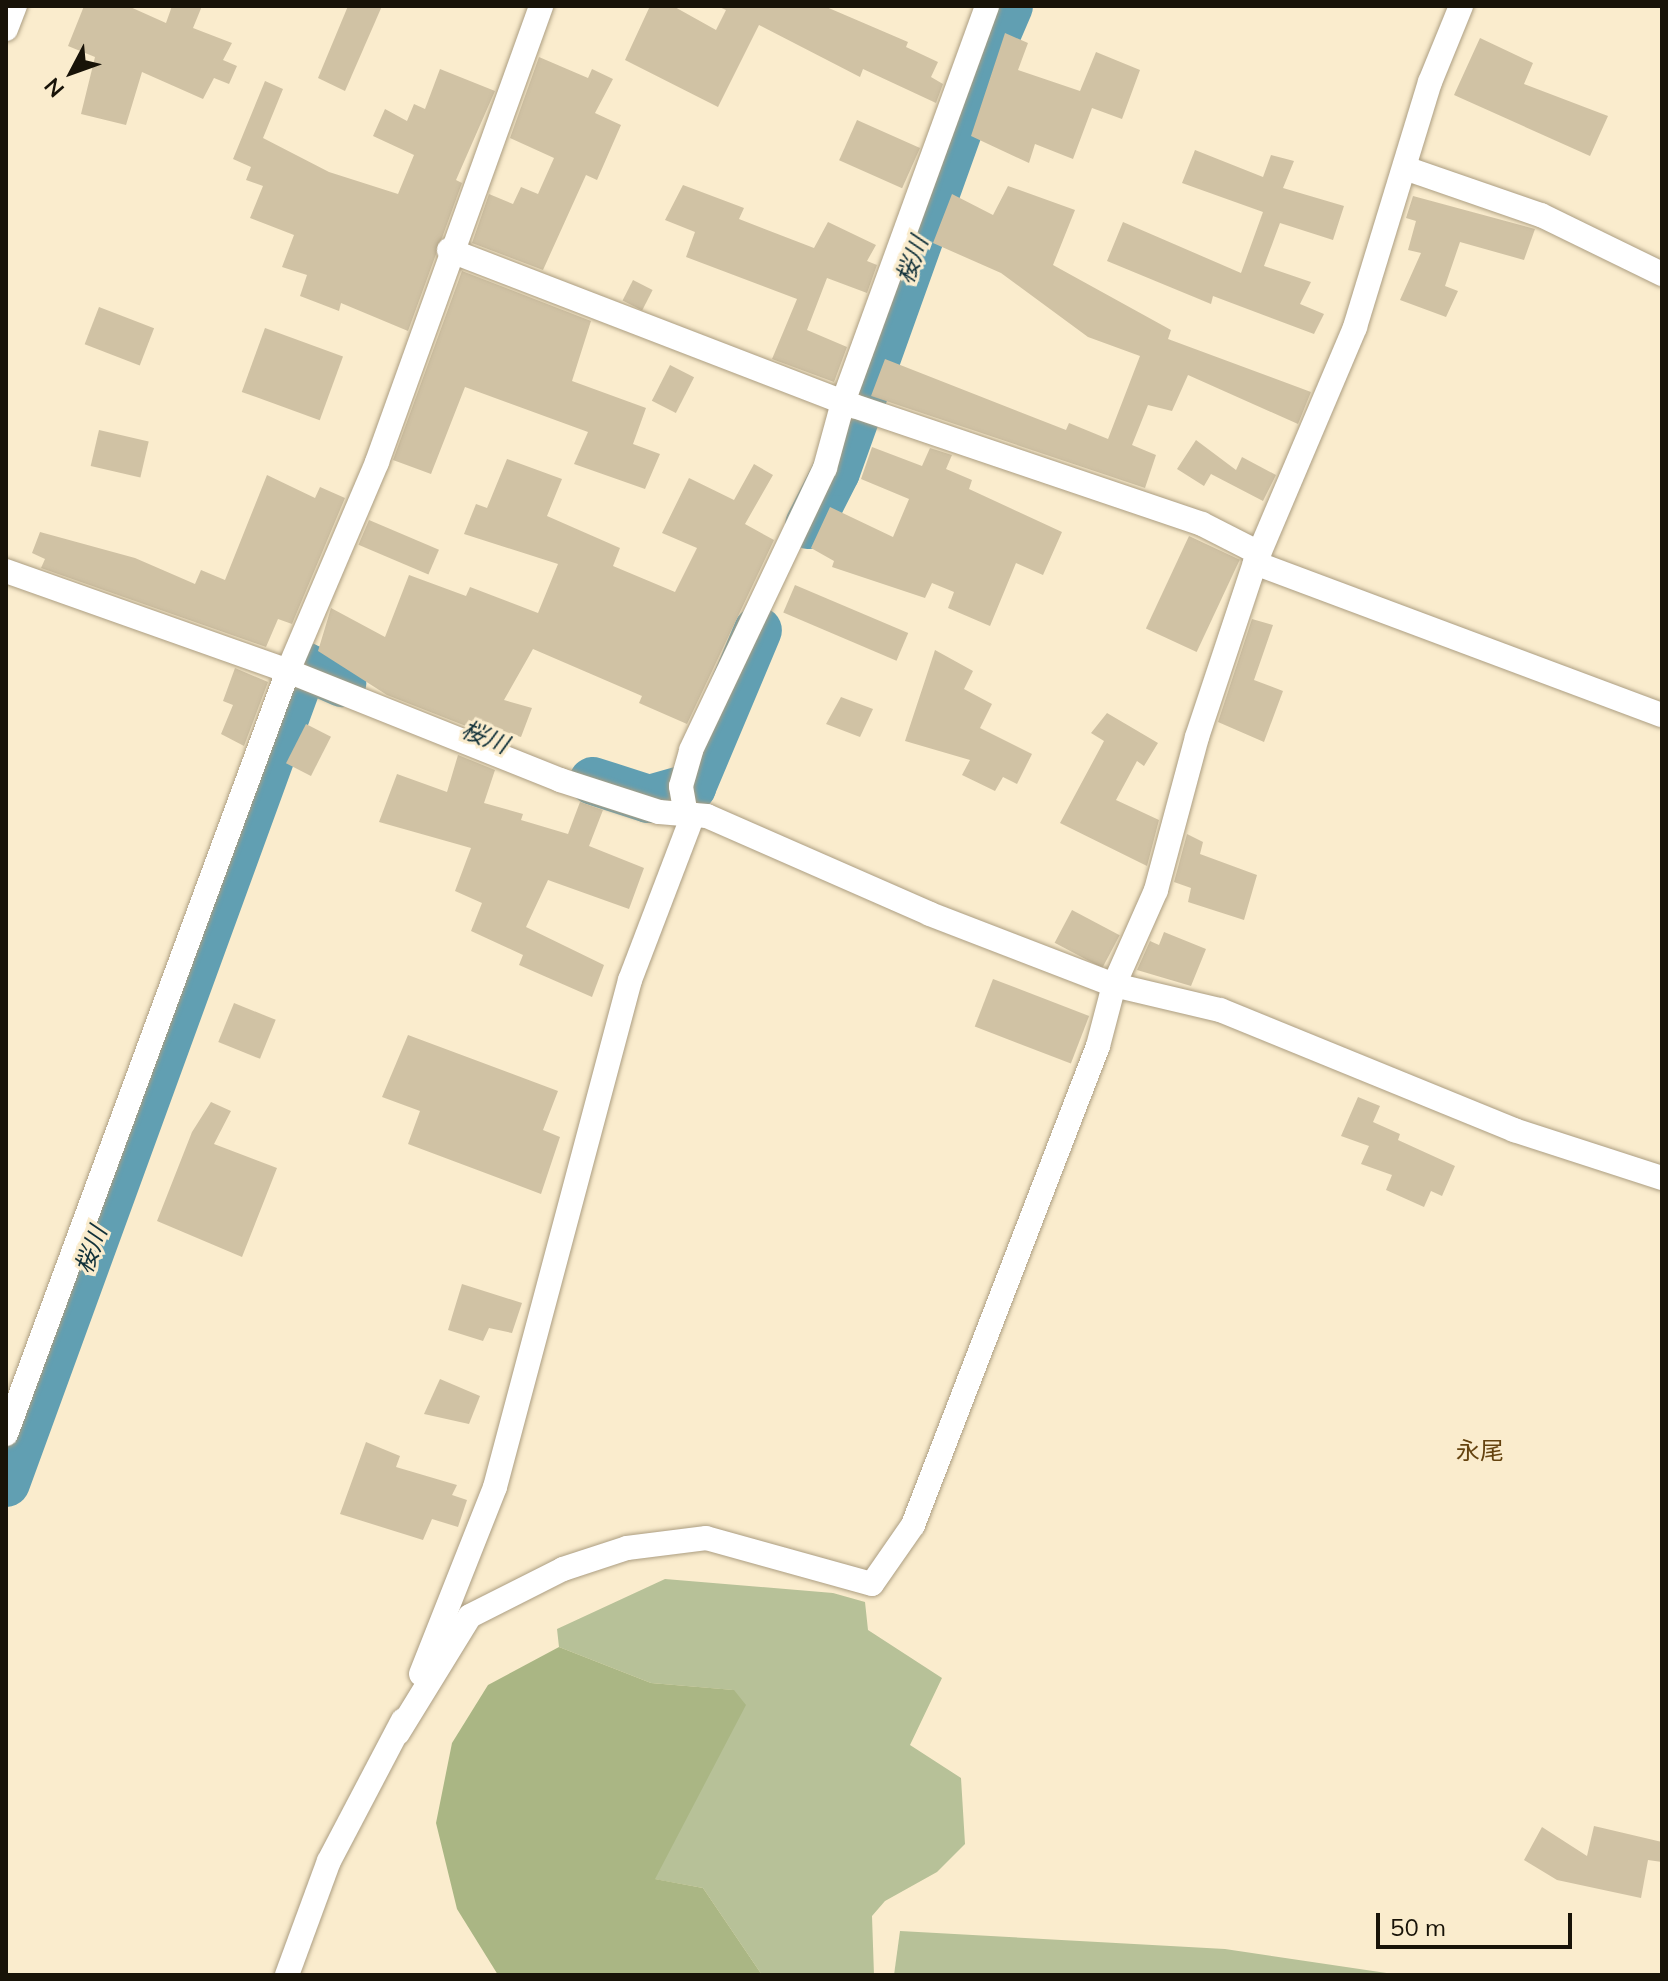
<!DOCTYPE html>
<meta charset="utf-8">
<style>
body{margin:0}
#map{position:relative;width:1668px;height:1981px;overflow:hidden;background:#faeccd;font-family:Mulish,"Noto Sans JP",sans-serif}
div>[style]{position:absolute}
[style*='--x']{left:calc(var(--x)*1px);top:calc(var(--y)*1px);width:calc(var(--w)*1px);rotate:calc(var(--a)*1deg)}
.green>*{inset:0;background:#b7c198}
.forest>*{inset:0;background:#aab684}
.river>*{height:48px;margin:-24px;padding:0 24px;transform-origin:24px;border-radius:24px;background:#619fb2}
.building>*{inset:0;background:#d0c2a4;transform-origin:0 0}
.roads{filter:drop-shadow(0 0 2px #ac9e82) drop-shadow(0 0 2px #ac9e82)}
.street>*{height:24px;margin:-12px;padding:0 12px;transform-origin:12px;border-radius:12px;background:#fff}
span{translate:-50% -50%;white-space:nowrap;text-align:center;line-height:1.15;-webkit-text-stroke:6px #faeccd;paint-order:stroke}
.water-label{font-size:24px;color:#103039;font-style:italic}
.neighbourhood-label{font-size:24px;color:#65430f}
.frame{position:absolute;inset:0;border:8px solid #181308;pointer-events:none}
.north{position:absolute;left:32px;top:32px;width:80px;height:80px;-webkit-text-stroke:6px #faeccd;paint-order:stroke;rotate:229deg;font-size:22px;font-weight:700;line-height:32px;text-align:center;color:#181308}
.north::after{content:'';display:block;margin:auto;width:28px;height:36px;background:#181308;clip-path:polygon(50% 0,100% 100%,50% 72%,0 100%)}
.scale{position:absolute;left:1376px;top:1913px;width:196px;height:36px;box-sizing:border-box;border:4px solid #181308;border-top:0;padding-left:10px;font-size:24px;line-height:28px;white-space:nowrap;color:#181308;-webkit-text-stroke:6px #faeccd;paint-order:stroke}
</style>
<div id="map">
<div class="green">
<div style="clip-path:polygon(665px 1579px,833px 1593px,865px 1602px,868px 1630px,942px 1678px,910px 1745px,961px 1778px,965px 1844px,937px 1872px,885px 1901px,872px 1916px,874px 1975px,762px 1975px,703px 1888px,654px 1879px,745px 1705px,733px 1690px,651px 1683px,559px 1647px,557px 1629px)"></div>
<div style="clip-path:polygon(900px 1931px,1225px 1949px,1400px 1975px,894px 1975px)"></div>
</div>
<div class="forest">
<div style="clip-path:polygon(559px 1647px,651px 1683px,734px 1690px,746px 1705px,655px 1879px,703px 1888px,762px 1975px,498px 1975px,457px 1909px,436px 1823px,452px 1743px,488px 1685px)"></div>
</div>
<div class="river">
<div style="--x:809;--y:525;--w:59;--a:-63"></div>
<div style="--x:836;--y:472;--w:398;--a:-70.3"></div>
<div style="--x:970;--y:97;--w:99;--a:-66.8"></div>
<div style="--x:593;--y:781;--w:59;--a:17.8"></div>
<div style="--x:649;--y:799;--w:45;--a:-15.6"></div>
<div style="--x:692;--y:787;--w:170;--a:-67.2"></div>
<div style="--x:6;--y:1483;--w:870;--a:-69.96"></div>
<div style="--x:304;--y:666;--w:42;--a:24.1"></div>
</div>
<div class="building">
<div style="clip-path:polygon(84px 6px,128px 6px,166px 23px,172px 6px,202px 6px,193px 28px,232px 43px,223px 60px,237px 66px,229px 84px,214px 78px,203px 99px,142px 72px,126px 125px,81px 114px,95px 57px,68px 46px)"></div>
<div style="clip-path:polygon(348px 6px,382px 6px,345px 91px,318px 78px)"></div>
<div style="clip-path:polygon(650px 6px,673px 6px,716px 30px,726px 10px,717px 6px,824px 6px,908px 42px,906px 47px,938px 62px,931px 77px,943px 84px,936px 103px,863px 69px,860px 77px,759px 25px,718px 107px,625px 60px)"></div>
<div style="clip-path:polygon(1005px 33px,1028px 43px,1018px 70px,1080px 91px,1096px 52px,1140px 70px,1122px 119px,1092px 108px,1073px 159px,1035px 144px,1029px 163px,971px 136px)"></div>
<div style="clip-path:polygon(1480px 38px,1533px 63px,1524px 84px,1608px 116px,1590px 156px,1454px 95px)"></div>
<div style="clip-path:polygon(539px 57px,588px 78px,592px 69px,613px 79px,595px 113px,621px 125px,597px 180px,586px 175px,543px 270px,472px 243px,489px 194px,513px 204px,521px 187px,538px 194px,554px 158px,510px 138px)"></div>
<div style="clip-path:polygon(440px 69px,495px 91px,456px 180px,462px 183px,408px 331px,341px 303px,339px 311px,300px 296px,307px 275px,282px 267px,294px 235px,250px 218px,263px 186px,246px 180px,251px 167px,233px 159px,265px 81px,283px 89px,263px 138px,329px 172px,398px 194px,414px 155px,373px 136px,385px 109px,407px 121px,414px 104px,425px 109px)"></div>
<div style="left:857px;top:120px;width:69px;height:44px;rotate:24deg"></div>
<div style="clip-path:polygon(1195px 150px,1263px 177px,1271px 155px,1294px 161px,1283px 188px,1344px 206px,1333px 240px,1280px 223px,1264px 266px,1311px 282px,1300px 304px,1324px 314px,1314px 334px,1213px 296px,1211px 304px,1107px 261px,1123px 222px,1241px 273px,1263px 212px,1182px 183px)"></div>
<div style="clip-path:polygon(683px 185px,744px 208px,739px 219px,814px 248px,828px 222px,876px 245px,867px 261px,877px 265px,867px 293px,827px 278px,807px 330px,847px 347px,834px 382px,772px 359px,797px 299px,686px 257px,695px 232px,665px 220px)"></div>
<div style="clip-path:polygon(1008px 186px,1075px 210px,1053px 265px,1171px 330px,1168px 339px,1311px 392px,1298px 424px,1188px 375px,1172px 411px,1148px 405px,1132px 445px,1156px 455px,1145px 488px,871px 396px,885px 359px,1066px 430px,1069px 423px,1108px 439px,1140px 356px,1088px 337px,1001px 273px,933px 243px,952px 194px,993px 215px)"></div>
<div style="clip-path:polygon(1413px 196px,1535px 229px,1524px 260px,1460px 242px,1445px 286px,1458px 291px,1446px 317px,1400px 300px,1421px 253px,1408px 250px,1416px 221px,1406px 218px)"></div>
<div style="clip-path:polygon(462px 271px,591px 321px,572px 381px,646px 408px,633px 444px,660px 454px,645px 489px,574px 464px,588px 432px,465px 387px,431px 474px,393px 460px)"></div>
<div style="left:633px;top:280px;width:22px;height:23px;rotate:27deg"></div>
<div style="left:99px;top:307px;width:59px;height:40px;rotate:21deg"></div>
<div style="left:265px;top:328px;width:83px;height:68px;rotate:20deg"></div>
<div style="left:670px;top:365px;width:27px;height:40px;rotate:27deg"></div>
<div style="left:99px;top:430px;width:51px;height:37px;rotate:13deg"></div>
<div style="clip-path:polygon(1196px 440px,1236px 470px,1242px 457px,1276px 475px,1263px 501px,1211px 474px,1204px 486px,1177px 469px)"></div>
<div style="clip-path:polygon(872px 447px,922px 466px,930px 448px,952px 455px,946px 469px,972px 480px,969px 489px,1062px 532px,1043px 575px,1016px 563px,990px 626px,948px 608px,954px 592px,932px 583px,925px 598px,832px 567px,834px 561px,811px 548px,830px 507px,893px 537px,909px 499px,861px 479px)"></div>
<div style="clip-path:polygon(507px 459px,562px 479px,547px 516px,620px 548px,613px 566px,675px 592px,697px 548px,662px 533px,689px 478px,734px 500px,754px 464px,773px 475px,745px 524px,774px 540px,687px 724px,639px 703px,642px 696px,533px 649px,504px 700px,532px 708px,521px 737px,507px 733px,504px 741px,387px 695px,318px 651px,331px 608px,385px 637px,409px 575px,466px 596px,470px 587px,538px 613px,558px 564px,464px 534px,476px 504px,487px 508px)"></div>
<div style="clip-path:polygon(267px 475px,315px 498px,320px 487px,345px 498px,292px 624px,278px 619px,266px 647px,41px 568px,45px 559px,32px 553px,40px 532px,135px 558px,195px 584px,201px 570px,225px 580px)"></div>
<div style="left:369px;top:520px;width:76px;height:27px;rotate:23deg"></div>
<div style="left:1189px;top:536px;width:56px;height:102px;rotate:25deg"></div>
<div style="left:795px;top:585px;width:123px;height:30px;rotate:23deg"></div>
<div style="clip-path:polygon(1252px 619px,1273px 625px,1254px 680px,1283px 691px,1264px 742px,1218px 722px)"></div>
<div style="clip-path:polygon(935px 650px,973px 671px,964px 689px,992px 704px,980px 728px,1032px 754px,1017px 784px,1003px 777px,995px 791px,962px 775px,970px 760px,905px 741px)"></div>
<div style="clip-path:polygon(235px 668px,268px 682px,244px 746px,221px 734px,233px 705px,223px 701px)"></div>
<div style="clip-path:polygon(841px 697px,873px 709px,860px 737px,826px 724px)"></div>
<div style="clip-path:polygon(1107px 713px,1158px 743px,1144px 766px,1137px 761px,1116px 800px,1159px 820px,1147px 866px,1060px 823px,1104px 741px,1091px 733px)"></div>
<div style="left:306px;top:724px;width:28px;height:44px;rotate:27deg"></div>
<div style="clip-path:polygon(458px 755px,495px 770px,484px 803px,523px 814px,521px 820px,568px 834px,580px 802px,603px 810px,589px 846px,644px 868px,629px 909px,548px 880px,526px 927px,604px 965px,592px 997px,519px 965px,523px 955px,471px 931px,482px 903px,455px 891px,471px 848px,379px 822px,397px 774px,447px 792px)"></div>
<div style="clip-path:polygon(1187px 834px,1203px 842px,1200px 854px,1257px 875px,1244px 920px,1188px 902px,1191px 888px,1174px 882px)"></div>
<div style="left:1072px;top:910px;width:54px;height:37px;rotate:28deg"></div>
<div style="clip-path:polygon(1164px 932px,1206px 949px,1191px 986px,1137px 970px,1150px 941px,1159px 945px)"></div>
<div style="left:993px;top:979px;width:103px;height:51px;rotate:21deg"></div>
<div style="left:234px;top:1003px;width:45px;height:42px;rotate:22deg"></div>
<div style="clip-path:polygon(408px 1035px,558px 1091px,543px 1130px,560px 1137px,541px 1194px,408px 1144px,420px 1111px,382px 1097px)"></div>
<div style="clip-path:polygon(1358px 1097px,1380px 1106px,1373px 1122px,1400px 1134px,1398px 1140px,1455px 1166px,1442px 1196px,1431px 1191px,1424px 1207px,1386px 1190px,1392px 1175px,1361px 1164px,1369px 1146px,1341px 1136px)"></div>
<div style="clip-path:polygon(211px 1102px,231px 1111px,214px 1144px,277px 1168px,242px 1257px,157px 1221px,192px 1132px)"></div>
<div style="clip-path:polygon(462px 1284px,522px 1303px,512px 1333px,489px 1328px,483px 1341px,448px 1330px)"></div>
<div style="clip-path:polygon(440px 1379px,480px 1396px,469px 1424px,424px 1414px)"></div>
<div style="clip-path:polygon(366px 1442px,400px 1456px,396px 1467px,457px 1485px,452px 1495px,467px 1500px,458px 1527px,432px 1519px,423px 1540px,340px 1514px)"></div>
<div style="clip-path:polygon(1594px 1826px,1662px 1842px,1662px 1862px,1648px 1860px,1641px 1898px,1557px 1880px,1524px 1860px,1542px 1827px,1587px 1856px)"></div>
</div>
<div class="roads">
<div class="street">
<div style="--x:6;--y:29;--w:25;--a:-69"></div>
<div style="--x:1405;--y:168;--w:144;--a:19.1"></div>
<div style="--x:1541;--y:215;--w:135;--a:26"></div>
<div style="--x:449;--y:250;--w:434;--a:21.1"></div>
<div style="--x:854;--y:406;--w:367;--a:18.7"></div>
<div style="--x:1202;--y:524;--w:64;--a:27"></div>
<div style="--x:1255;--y:563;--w:434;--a:20.5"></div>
<div style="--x:6;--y:571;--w:299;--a:19.5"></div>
<div style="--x:288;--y:671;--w:293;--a:21.8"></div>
<div style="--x:560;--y:780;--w:104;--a:17.9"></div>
<div style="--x:659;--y:812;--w:48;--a:4.8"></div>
<div style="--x:707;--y:816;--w:244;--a:23.7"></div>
<div style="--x:930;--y:914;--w:197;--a:21.1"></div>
<div style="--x:1114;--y:985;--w:109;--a:13.3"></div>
<div style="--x:1220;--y:1010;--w:318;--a:22.2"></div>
<div style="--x:1514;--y:1130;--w:156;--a:18"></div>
<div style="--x:686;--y:815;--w:29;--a:-100"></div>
<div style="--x:681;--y:786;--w:37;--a:-74"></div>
<div style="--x:691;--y:750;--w:312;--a:-64.6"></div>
<div style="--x:825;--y:468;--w:68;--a:-74.7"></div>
<div style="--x:843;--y:402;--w:421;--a:-70"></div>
<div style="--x:6;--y:1434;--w:813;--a:-69.72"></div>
<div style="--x:288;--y:671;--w:227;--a:-66.9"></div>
<div style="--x:377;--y:462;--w:485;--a:-70.2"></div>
<div style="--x:421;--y:1674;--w:201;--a:-68.4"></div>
<div style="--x:495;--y:1487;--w:525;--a:-75.09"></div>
<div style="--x:630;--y:980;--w:177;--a:-69.1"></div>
<div style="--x:398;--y:1733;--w:137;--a:-58.4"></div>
<div style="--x:470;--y:1616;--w:104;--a:-26.8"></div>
<div style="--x:563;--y:1569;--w:67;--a:-18.2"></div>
<div style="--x:627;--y:1548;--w:80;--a:-7.2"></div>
<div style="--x:706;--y:1538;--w:172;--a:15.5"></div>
<div style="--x:872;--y:1584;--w:72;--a:-55.2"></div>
<div style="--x:913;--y:1525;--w:513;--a:-68.88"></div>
<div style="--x:1098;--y:1046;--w:63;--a:-75.3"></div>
<div style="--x:1114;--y:985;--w:104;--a:-66.1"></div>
<div style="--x:1156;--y:890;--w:158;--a:-75"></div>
<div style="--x:1197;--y:737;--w:183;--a:-71.6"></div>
<div style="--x:1255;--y:563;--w:256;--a:-67"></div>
<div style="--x:1355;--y:327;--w:256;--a:-73"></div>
<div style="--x:1430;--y:82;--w:82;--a:-67.8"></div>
<div style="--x:287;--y:1975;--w:121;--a:-69.8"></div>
<div style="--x:329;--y:1861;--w:159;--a:-62.3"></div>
</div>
</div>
<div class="water-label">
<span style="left:912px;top:260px;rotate:-70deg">桜川</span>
<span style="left:485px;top:737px;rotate:22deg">桜川</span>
<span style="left:91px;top:1250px;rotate:-70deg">桜川</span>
</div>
<div class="neighbourhood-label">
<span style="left:1480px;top:1451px">永尾</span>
</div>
<div class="frame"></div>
<div class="north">N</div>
<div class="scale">50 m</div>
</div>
